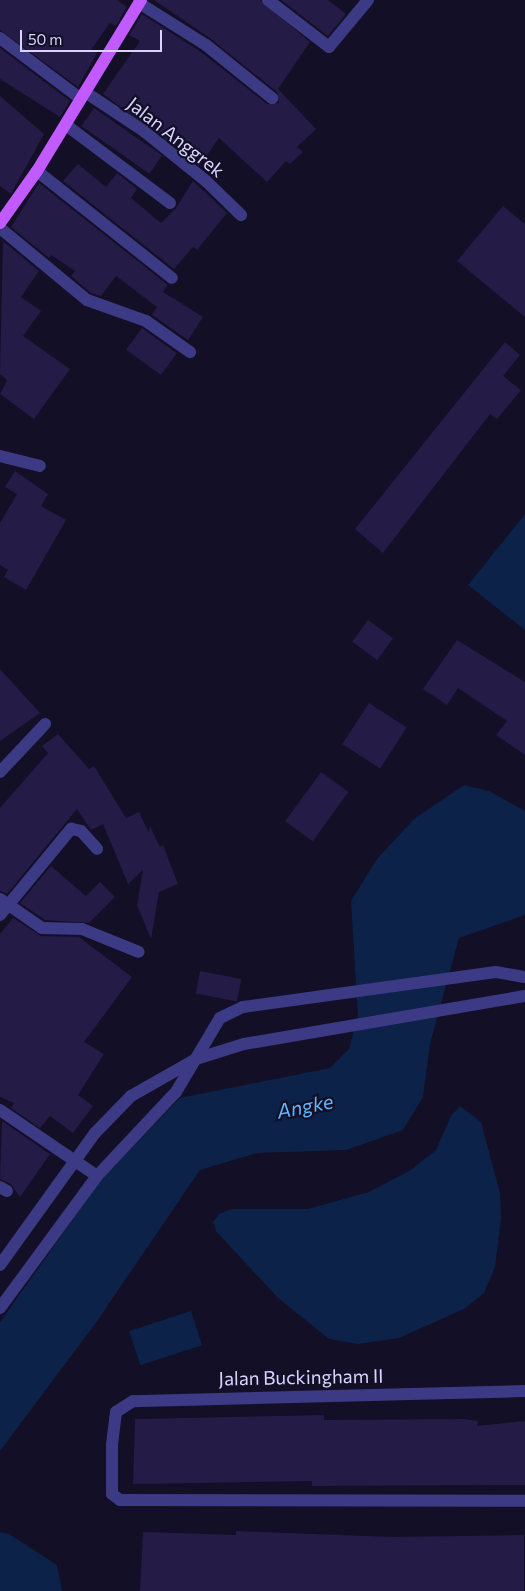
<!DOCTYPE html>
<style>
body{margin:0}
#map{position:relative;width:525px;height:1591px;overflow:hidden;background:#130f26;font-family:Commissioner,sans-serif}
div>[style]{position:absolute}
[style*='--x']{left:calc(var(--x)*1px);top:calc(var(--y)*1px);width:calc(var(--w)*1px);rotate:calc(var(--a)*1deg)}
.water>*{inset:0;background:#0c2248;transform-origin:0 0}
.building>*{inset:0;background:#241b47;transform-origin:0 0}
.minor>*{height:12px;margin:-6px;padding:0 6px;transform-origin:6px;border-radius:6px;background:#3d3a85}
.major>*{height:12px;margin:-6px;padding:0 6px;transform-origin:6px;border-radius:6px;background:#c25bff}
.minor-bridge>*{height:12px;margin:-6px;padding:0 6px;transform-origin:6px;border-radius:6px;background:#3d3a85}
span{translate:-50% -50%;white-space:nowrap;text-align:center;line-height:1.15;-webkit-text-stroke:4.5px #130f26;paint-order:stroke}
.street-label{font-size:19px;color:#d9d4ff}
.water-label{font-size:20px;color:#62b6ff;font-style:italic}
.scale{position:absolute;left:20px;top:30px;width:142px;height:22px;box-sizing:border-box;border:2px solid #d9d4ff;border-top:0;padding-left:6px;font-size:15px;line-height:18px;white-space:nowrap;color:#d9d4ff;-webkit-text-stroke:4px #130f26;paint-order:stroke}
</style>
<div id="map">
<div class="water">
<div style="clip-path:polygon(525px 514px,525px 630px,468px 585px)"></div>
<div style="clip-path:polygon(464px 785px,489px 791px,525px 811px,525px 915px,459px 938px,430px 1044px,423px 1097px,403px 1130px,346px 1150px,257px 1153px,200px 1170px,95px 1324px,0 1451px,0 1322px,100px 1181px,180px 1098px,330px 1068px,349px 1049px,358px 1016px,351px 901px,377px 859px,414px 819px)"></div>
<div style="clip-path:polygon(460px 1106px,481px 1122px,500px 1193px,501px 1218px,495px 1267px,484px 1293px,464px 1309px,399px 1338px,358px 1344px,329px 1339px,277px 1297px,216px 1231px,213px 1222px,219px 1214px,232px 1209px,308px 1209px,369px 1192px,411px 1170px,436px 1150px,451px 1116px)"></div>
<div style="left:191px;top:1311px;width:36px;height:65px;rotate:72deg"></div>
<div style="clip-path:polygon(0 1532px,9px 1534px,57px 1565px,62px 1591px,0 1591px)"></div>
</div>
<div class="building">
<div style="clip-path:polygon(0 0,117px 0,127px 7px,116px 26px,110px 23px,91px 50px,97px 53px,78px 87px,0 30px)"></div>
<div style="clip-path:polygon(154px 0,260px 0,310px 42px,278px 89px,316px 129px,297px 147px,303px 152px,290px 164px,286px 161px,267px 182px,219px 138px,200px 165px,103px 94px,140px 41px,129px 35px,142px 14px,201px 52px,267px 104px,279px 103px,277px 92px,211px 39px)"></div>
<div style="clip-path:polygon(281px 0,328px 0,346px 14px,328px 36px)"></div>
<div style="clip-path:polygon(0 48px,70px 101px,60px 117px,0 79px)"></div>
<div style="clip-path:polygon(0 96px,44px 134px,11px 194px,0 186px)"></div>
<div style="left:94px;top:108px;width:83px;height:22px;rotate:35deg"></div>
<div style="clip-path:polygon(78px 164px,106px 187px,117px 173px,137px 189px,131px 198px,161px 223px,176px 208px,193px 181px,227px 213px,197px 250px,193px 247px,174px 269px,63px 181px)"></div>
<div style="clip-path:polygon(39px 183px,168px 285px,163px 292px,203px 317px,188px 340px,152px 315px,157px 307px,116px 276px,101px 296px,91px 293px,71px 276px,75px 271px,51px 255px,49px 258px,11px 227px)"></div>
<div style="clip-path:polygon(503px 206px,525px 224px,525px 317px,457px 261px)"></div>
<div style="clip-path:polygon(3px 241px,39px 271px,21px 297px,41px 311px,23px 336px,70px 369px,34px 419px,0 394px,7px 380px,0 374px)"></div>
<div style="left:142px;top:328px;width:43px;height:27px;rotate:36deg"></div>
<div style="clip-path:polygon(505px 342px,520px 355px,503px 376px,521px 390px,497px 419px,490px 414px,383px 553px,355px 529px)"></div>
<div style="clip-path:polygon(15px 471px,48px 494px,41px 506px,66px 520px,26px 590px,4px 577px,8px 570px,0 565px,0 523px,17px 494px,5px 487px)"></div>
<div style="left:368px;top:620px;width:31px;height:27px;rotate:36deg"></div>
<div style="clip-path:polygon(457px 640px,525px 682px,525px 755px,496px 735px,507px 721px,458px 688px,447px 705px,423px 689px)"></div>
<div style="clip-path:polygon(0 669px,40px 713px,0 741px)"></div>
<div style="left:369px;top:703px;width:45px;height:49px;rotate:33deg"></div>
<div style="clip-path:polygon(58px 734px,89px 769px,94px 766px,126px 818px,139px 812px,149px 833px,150px 826px,160px 847px,163px 845px,178px 884px,159px 892px,151px 939px,137px 905px,143px 870px,128px 884px,103px 824px,91px 830px,77px 809px,7px 894px,0 891px,0 808px,48px 753px,42px 746px)"></div>
<div style="left:321px;top:772px;width:34px;height:61px;rotate:36deg"></div>
<div style="clip-path:polygon(51px 866px,86px 896px,100px 882px,115px 897px,89px 923px,45px 920px,20px 903px)"></div>
<div style="clip-path:polygon(13px 918px,41px 936px,79px 937px,132px 977px,84px 1042px,104px 1054px,78px 1095px,93px 1106px,73px 1133px,50px 1116px,40px 1128px,11px 1108px,14px 1103px,0 1097px,0 934px)"></div>
<div style="left:200px;top:971px;width:42px;height:23px;rotate:11deg"></div>
<div style="clip-path:polygon(2px 1121px,50px 1154px,20px 1197px,11px 1184px,0 1179px)"></div>
<div style="clip-path:polygon(324px 1415px,324px 1420px,464px 1419px,478px 1421px,477px 1426px,525px 1421px,525px 1485px,312px 1486px,312px 1481px,133px 1484px,135px 1419px)"></div>
<div style="clip-path:polygon(236px 1531px,392px 1537px,524px 1535px,524px 1591px,140px 1591px,143px 1532px,236px 1535px)"></div>
</div>
<div class="minor">
<div style="--x:268;--y:0;--w:77;--a:37.6"></div>
<div style="--x:329;--y:47;--w:61;--a:-50.3"></div>
<div style="--x:139;--y:3;--w:79;--a:32.1"></div>
<div style="--x:206;--y:45;--w:85;--a:38.8"></div>
<div style="--x:0;--y:38;--w:101;--a:37"></div>
<div style="--x:85;--y:92;--w:71;--a:33.5"></div>
<div style="--x:144;--y:131;--w:80;--a:38.9"></div>
<div style="--x:206;--y:181;--w:49;--a:44.2"></div>
<div style="--x:66;--y:125;--w:130;--a:36.9"></div>
<div style="--x:37;--y:171;--w:172;--a:38.4"></div>
<div style="--x:0;--y:228;--w:113;--a:39.6"></div>
<div style="--x:87;--y:300;--w:63;--a:19.6"></div>
<div style="--x:146;--y:321;--w:54;--a:35.2"></div>
<div style="--x:0;--y:456;--w:41;--a:14"></div>
<div style="--x:0;--y:772;--w:66;--a:-46.8"></div>
<div style="--x:0;--y:899;--w:51;--a:34.6"></div>
<div style="--x:42;--y:928;--w:40;--a:1.4"></div>
<div style="--x:82;--y:929;--w:61;--a:22"></div>
<div style="--x:0;--y:915;--w:112;--a:-50.5"></div>
<div style="--x:71;--y:829;--w:10;--a:11"></div>
<div style="--x:81;--y:831;--w:24;--a:48"></div>
<div style="--x:196;--y:1059;--w:50;--a:-17.4"></div>
<div style="--x:244;--y:1044;--w:285;--a:-9.7"></div>
<div style="--x:0;--y:1110;--w:117;--a:34.2"></div>
<div style="--x:0;--y:1187;--w:8;--a:30"></div>
<div style="--x:0;--y:1308;--w:164;--a:-53.7"></div>
<div style="--x:97;--y:1176;--w:115;--a:-46.8"></div>
<div style="--x:176;--y:1092;--w:86;--a:-59.3"></div>
<div style="--x:220;--y:1018;--w:25;--a:-26"></div>
<div style="--x:243;--y:1007;--w:255;--a:-7.9"></div>
<div style="--x:496;--y:972;--w:29;--a:10"></div>
<div style="--x:525;--y:1391;--w:392;--a:178.5"></div>
<div style="--x:133;--y:1401;--w:20;--a:147"></div>
<div style="--x:116;--y:1412;--w:34;--a:97"></div>
<div style="--x:112;--y:1446;--w:48;--a:90"></div>
<div style="--x:112;--y:1494;--w:10;--a:37"></div>
<div style="--x:120;--y:1500;--w:405;--a:0.1"></div>
</div>
<div class="major">
<div style="--x:0;--y:223;--w:64;--a:-54.6"></div>
<div style="--x:37;--y:171;--w:200;--a:-58.7"></div>
</div>
<div class="minor-bridge">
<div style="--x:0;--y:1265;--w:163;--a:-54.3"></div>
<div style="--x:95;--y:1133;--w:52;--a:-45.8"></div>
<div style="--x:131;--y:1096;--w:75;--a:-29.6"></div>
</div>
<div class="street-label">
<span style="left:176px;top:137px;rotate:38deg">Jalan Anggrek</span>
<span style="left:301px;top:1377px;rotate:-1deg">Jalan Buckingham II</span>
</div>
<div class="water-label">
<span style="left:305px;top:1106px;rotate:-11deg">Angke</span>
</div>
<div class="scale">50 m</div>
</div>
